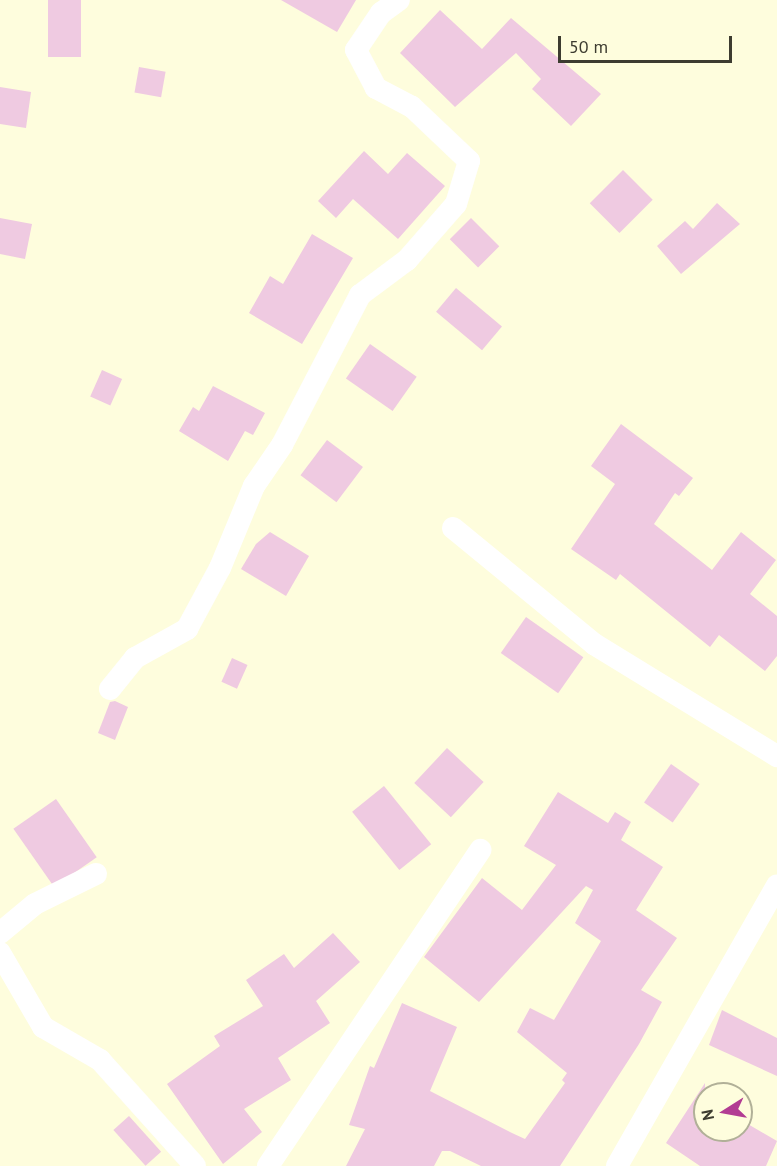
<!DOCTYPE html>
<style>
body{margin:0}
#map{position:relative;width:777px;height:1166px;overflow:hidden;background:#fefddd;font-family:"PT Sans",sans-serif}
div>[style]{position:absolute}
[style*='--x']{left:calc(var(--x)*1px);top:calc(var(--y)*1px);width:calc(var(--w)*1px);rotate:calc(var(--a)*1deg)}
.building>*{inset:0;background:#efcae1;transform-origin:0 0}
.street>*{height:22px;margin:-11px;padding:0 11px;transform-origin:11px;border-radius:11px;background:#fff}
span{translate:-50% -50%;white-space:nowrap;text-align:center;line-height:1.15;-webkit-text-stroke:4.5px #fefddd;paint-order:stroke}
.north{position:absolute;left:693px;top:1082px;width:60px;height:60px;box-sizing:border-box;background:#fefddd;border:2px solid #b1b098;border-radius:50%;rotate:259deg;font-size:16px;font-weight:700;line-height:24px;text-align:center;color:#3d3c30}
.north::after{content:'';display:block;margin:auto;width:21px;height:27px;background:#b23c93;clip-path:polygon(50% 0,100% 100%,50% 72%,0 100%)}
.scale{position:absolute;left:558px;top:36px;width:174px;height:27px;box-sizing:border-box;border:3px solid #3d3c30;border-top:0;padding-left:8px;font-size:18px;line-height:21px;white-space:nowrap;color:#3d3c30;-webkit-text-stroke:4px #fefddd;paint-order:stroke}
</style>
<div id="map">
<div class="building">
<div style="left:48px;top:0;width:33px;height:57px"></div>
<div style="clip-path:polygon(281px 0,356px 0,337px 32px)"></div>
<div style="clip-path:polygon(440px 10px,482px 49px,511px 18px,601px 94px,571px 126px,532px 89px,541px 79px,516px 53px,455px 107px,400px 53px)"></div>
<div style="left:139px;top:67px;width:27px;height:26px;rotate:10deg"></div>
<div style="clip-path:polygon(0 87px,31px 92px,26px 128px,0 124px)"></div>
<div style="clip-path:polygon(364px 151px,388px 174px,407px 153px,445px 186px,398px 239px,353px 199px,336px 218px,318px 201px)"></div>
<div style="left:623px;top:170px;width:42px;height:47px;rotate:45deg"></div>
<div style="clip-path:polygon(717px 203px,740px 224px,681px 274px,657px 246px,685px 221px,693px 229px)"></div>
<div style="clip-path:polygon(0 218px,32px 224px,25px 259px,0 254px)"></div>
<div style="left:471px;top:218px;width:40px;height:30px;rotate:45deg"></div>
<div style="clip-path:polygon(312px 234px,353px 258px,302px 344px,249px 313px,270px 276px,283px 284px)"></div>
<div style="left:456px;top:288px;width:60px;height:31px;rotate:40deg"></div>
<div style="left:370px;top:344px;width:57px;height:42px;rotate:35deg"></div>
<div style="left:102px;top:370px;width:22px;height:29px;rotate:24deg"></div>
<div style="clip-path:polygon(213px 386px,265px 413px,253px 435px,245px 431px,228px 461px,179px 431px,193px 407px,199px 411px)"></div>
<div style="clip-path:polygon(621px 424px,693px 478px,679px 496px,675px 493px,654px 524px,712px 570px,741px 532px,776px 560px,750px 594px,777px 616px,777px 656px,765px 671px,719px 635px,710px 647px,620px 574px,616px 580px,571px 549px,615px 484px,591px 466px)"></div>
<div style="left:327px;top:440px;width:45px;height:44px;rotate:37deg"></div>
<div style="clip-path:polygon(270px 532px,309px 556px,286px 596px,241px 569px,256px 544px)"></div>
<div style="left:526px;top:617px;width:70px;height:44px;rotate:35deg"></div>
<div style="left:232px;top:658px;width:17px;height:26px;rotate:24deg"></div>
<div style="clip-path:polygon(115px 701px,128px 707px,115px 740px,98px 733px,110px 702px)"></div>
<div style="left:447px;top:748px;width:50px;height:48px;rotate:43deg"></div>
<div style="left:671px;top:764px;width:35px;height:47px;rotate:35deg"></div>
<div style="left:384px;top:786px;width:75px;height:41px;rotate:51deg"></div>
<div style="clip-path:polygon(558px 792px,608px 823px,615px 812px,631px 822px,621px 840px,663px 867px,636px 910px,677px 938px,641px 990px,662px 1002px,639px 1044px,560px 1166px,481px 1166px,450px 1151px,442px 1151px,434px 1166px,346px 1166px,365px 1129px,349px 1125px,370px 1066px,374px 1068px,402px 1003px,457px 1027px,430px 1091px,512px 1133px,525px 1139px,565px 1083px,562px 1080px,567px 1073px,517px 1032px,530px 1008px,554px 1020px,601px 941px,575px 923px,593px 890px,586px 886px,479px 1002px,424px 957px,482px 878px,522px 910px,556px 865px,524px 846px)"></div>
<div style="left:56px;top:799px;width:71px;height:52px;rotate:55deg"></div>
<div style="clip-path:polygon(333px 933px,360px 962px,316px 1001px,330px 1023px,278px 1058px,291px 1080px,244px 1109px,262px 1132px,223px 1164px,167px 1084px,220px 1046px,214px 1036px,263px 1006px,246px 980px,284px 954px,294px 968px)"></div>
<div style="clip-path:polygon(722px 1010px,777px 1038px,777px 1076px,709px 1045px)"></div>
<div style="clip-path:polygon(705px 1083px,705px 1130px,741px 1130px,741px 1120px,777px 1141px,766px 1166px,700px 1166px,666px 1143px)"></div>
<div style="left:129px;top:1116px;width:48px;height:21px;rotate:48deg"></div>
</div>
<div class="street">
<div style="--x:453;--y:528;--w:183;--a:39.4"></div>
<div style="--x:594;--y:644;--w:215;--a:31.5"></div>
<div style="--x:110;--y:689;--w:40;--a:-51"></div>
<div style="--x:135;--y:658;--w:60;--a:-29.1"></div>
<div style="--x:187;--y:629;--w:69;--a:-61.6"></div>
<div style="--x:220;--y:568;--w:89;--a:-67.5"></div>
<div style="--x:254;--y:486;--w:50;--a:-55.7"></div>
<div style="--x:282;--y:445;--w:169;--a:-62.5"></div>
<div style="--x:360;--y:295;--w:59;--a:-36.7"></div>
<div style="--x:407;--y:260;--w:74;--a:-48.8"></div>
<div style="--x:456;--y:204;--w:45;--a:-73.2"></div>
<div style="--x:469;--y:161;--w:79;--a:-136.5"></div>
<div style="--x:412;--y:107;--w:41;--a:-152.2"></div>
<div style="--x:376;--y:88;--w:43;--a:-117.8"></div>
<div style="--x:356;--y:50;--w:45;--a:-56"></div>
<div style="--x:381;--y:13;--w:22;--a:-36"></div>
<div style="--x:0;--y:933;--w:45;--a:-39.6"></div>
<div style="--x:35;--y:904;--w:68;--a:-26.2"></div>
<div style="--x:0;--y:953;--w:86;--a:59.8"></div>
<div style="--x:43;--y:1027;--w:66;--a:30.1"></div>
<div style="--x:100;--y:1060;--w:142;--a:48.1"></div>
<div style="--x:268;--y:1166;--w:381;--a:-56.1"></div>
<div style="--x:617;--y:1166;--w:323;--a:-60.3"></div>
</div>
<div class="north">N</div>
<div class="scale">50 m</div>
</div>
